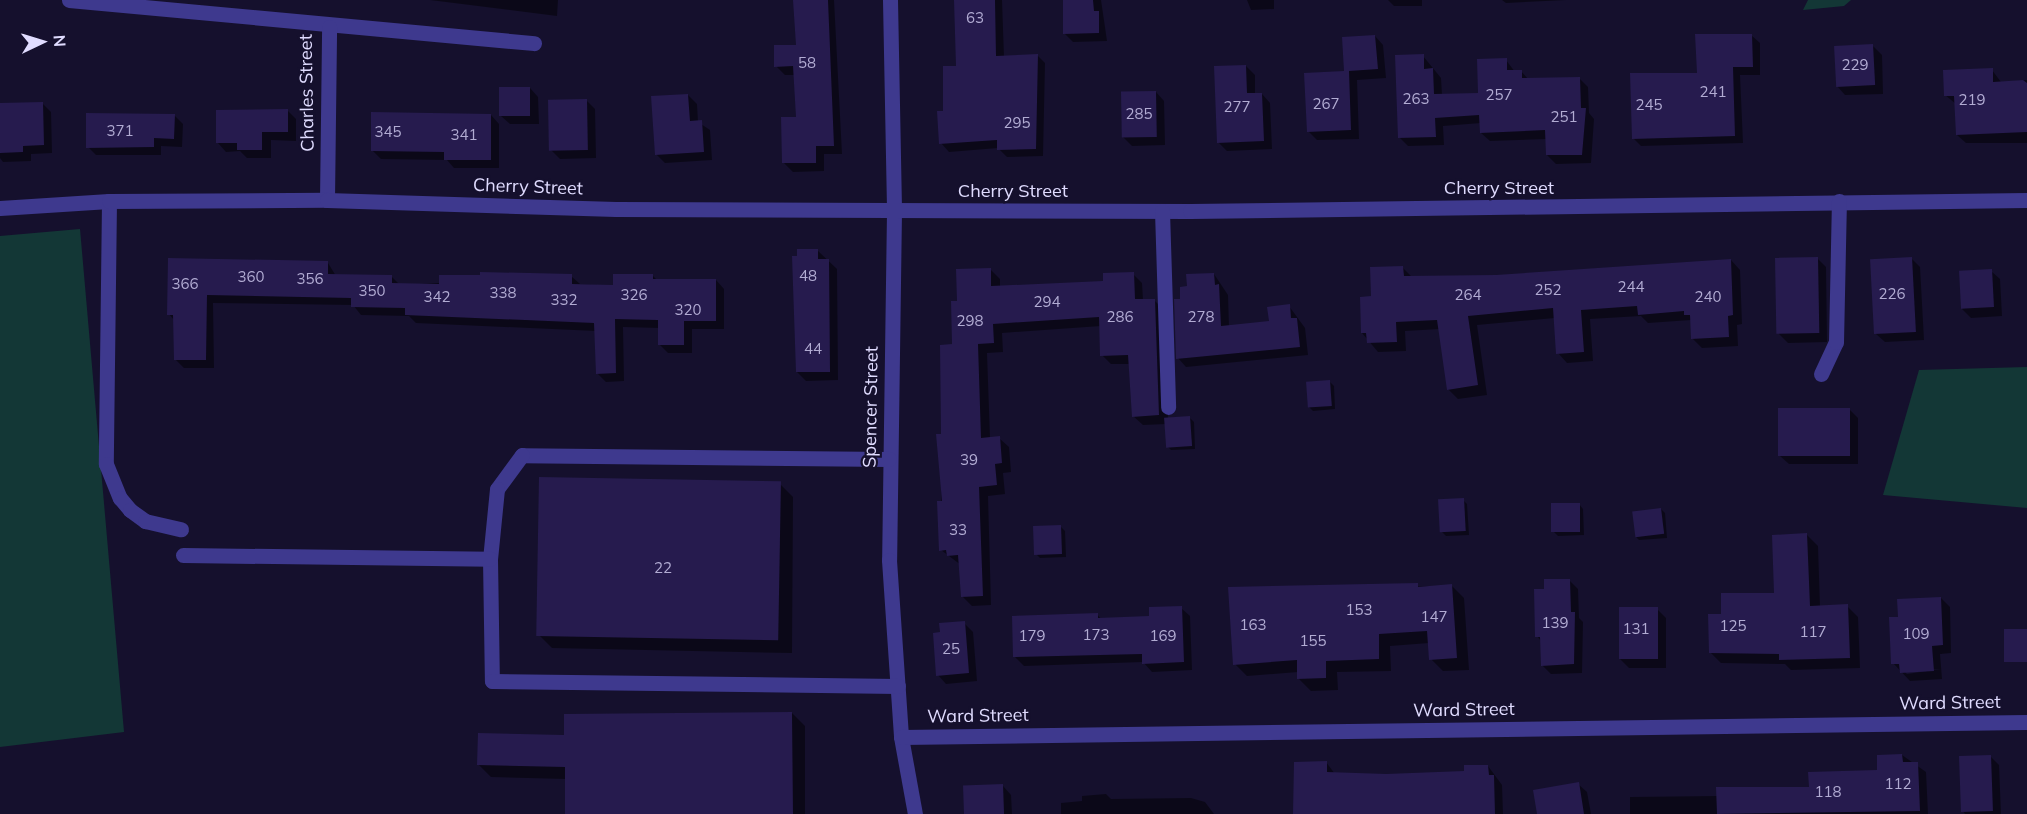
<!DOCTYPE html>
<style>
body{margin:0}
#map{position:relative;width:2027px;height:814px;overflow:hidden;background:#15102d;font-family:Mulish,sans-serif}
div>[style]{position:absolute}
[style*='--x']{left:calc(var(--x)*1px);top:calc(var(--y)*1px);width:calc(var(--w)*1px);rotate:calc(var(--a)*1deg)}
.green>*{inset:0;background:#133736}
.shadow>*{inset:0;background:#0007}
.building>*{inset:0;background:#261b4e;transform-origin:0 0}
.minor>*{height:15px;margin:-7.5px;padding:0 7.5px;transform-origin:7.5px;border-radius:7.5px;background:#3e398e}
span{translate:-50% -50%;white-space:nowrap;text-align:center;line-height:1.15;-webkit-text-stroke:4.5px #15102d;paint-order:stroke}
.number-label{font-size:15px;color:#b2acd3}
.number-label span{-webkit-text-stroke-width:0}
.street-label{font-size:18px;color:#e0dcff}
.north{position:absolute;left:12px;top:12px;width:60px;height:60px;-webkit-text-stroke:4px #15102d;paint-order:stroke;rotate:86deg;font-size:16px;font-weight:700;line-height:24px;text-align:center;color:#e0dcff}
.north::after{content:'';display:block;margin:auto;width:21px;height:27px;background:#e0dcff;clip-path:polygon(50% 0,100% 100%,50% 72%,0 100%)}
</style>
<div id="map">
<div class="green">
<div style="clip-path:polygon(1808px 0,1851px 0,1844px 6px,1803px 10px)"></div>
<div style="clip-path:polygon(80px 229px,124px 732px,0 747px,0 236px)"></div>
<div style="clip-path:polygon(2027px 367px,2027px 508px,1883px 495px,1919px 370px)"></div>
</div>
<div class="shadow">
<div style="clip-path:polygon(430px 0,558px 0,557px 16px)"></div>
<div style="clip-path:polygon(795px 0,834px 0,842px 154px,824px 154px,824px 171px,793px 172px,784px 163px,797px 118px,795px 75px,785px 75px,776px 66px,798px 46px)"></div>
<div style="clip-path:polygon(957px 0,1002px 0,1004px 57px,1037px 55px,1045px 63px,1043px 156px,1007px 157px,998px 148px,949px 152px,941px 143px,958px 68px)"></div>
<div style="clip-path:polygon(1064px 0,1101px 0,1107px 41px,1073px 42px,1065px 34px)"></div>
<div style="clip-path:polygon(1247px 0,1274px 0,1274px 9px,1251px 10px)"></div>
<div style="clip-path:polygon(1388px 0,1422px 0,1422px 6px,1394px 6px)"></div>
<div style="clip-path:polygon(1502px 0,1566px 0,1506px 3px)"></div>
<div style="clip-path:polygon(1751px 35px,1760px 43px,1760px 75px,1740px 75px,1743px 143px,1641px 146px,1633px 138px,1698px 74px)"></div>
<div style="clip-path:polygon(1375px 36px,1383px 45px,1386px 78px,1357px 80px,1359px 139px,1317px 140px,1309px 132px,1346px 72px)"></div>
<div style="clip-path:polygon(1873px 46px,1882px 55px,1883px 94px,1845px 95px,1837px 86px)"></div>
<div style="clip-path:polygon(1423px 56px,1441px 78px,1442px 95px,1480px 95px,1506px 60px,1515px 72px,1521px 71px,1529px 80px,1579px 78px,1588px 87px,1589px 113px,1594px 119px,1591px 163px,1556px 164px,1547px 155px,1547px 139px,1490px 141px,1481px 133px,1481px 123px,1443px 126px,1444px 145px,1408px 146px,1400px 138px)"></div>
<div style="clip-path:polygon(1246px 66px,1255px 75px,1255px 94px,1262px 94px,1270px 103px,1272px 149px,1227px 151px,1218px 142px)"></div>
<div style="clip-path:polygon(1992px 70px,2001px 82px,2027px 80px,2027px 143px,1966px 143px,1957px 135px,1956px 104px,1945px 95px)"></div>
<div style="clip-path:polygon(530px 88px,538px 97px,539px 124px,510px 124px,501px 116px)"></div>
<div style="clip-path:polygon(1156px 92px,1164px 101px,1165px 145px,1132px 146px,1123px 137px)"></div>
<div style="clip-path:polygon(688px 95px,697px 104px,698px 122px,710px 130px,712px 160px,665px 163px,656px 154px)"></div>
<div style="clip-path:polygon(586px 100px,595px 109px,596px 158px,560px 159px,551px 150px)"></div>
<div style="clip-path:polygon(42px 103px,51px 112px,52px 153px,31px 154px,31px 161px,3px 162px,0 158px,0 105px)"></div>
<div style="clip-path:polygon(288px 111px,296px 119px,296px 141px,271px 140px,271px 158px,247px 158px,240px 151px,226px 152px,218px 143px)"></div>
<div style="clip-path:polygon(491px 115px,499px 124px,499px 168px,454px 168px,447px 160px,381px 159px,372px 150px)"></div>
<div style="clip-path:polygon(175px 116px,183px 124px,182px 147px,161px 146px,161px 155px,96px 155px,88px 147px)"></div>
<div style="clip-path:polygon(817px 250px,837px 269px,838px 380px,806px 381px,797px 372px)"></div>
<div style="clip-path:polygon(1911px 258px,1920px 267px,1924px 340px,1885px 342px,1876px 334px)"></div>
<div style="clip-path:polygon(1818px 259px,1826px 267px,1827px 342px,1788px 343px,1779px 334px)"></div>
<div style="clip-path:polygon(169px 260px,328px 263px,336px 276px,391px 276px,400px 285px,571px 276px,580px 284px,615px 286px,653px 276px,658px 281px,716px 280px,724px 289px,724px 329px,692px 329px,692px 353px,668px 353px,660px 345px,660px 328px,623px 327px,624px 381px,606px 382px,597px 373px,596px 331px,416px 323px,409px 316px,361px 315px,353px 305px,213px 303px,214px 368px,184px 368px,175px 359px,174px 320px,169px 314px)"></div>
<div style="clip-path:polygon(1731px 260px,1740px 270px,1742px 324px,1737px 325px,1738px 346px,1702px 348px,1692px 338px,1691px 320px,1648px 323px,1641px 316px,1590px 319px,1593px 361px,1567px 363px,1558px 353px,1555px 318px,1477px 325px,1487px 395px,1458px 399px,1448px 389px,1440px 329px,1405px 331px,1406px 351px,1378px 352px,1362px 333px,1372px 298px,1403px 268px,1412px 277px,1496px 276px)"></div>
<div style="clip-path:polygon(990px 269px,1000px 279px,1000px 287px,1104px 282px,1133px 274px,1142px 283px,1143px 300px,1154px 300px,1164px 310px,1168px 419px,1190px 418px,1194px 422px,1195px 449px,1171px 450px,1167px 446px,1166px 424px,1143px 425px,1133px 416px,1130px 364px,1111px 364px,1102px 355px,1101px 326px,1002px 333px,1003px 352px,987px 353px,990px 438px,999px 438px,1009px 447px,1011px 472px,1003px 473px,1005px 494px,988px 496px,991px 605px,972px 606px,963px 597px,961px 565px,941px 550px,942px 435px,958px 303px)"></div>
<div style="clip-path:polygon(1991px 271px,2000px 279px,2002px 316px,1971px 318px,1962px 309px)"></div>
<div style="clip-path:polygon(1214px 274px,1228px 295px,1229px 327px,1271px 322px,1289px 306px,1305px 328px,1308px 355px,1186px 367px,1178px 358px,1182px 300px,1188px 288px)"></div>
<div style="clip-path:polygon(1330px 382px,1334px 386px,1335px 409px,1313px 411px,1309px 407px)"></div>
<div style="clip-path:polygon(1849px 409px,1858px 418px,1858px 464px,1789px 464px,1780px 456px)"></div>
<div style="clip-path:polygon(780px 484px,793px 497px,792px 653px,552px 648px,539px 635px)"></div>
<div style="clip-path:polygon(1463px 500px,1467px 504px,1469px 535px,1446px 536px,1442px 532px)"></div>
<div style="clip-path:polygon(1579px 504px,1583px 509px,1584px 535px,1558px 536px,1554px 532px)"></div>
<div style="clip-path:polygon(1661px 509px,1665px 513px,1667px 538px,1639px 540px,1635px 536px)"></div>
<div style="clip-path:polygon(1061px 527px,1065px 531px,1066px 557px,1040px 558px,1036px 554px)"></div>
<div style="clip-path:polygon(1807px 535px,1818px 546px,1820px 607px,1847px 606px,1858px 617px,1860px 668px,1791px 670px,1785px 664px,1721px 663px,1710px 652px,1776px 594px)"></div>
<div style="clip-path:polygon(1569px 580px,1578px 589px,1579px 618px,1583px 622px,1582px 673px,1551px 674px,1542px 665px,1541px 641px,1537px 636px,1545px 590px)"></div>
<div style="clip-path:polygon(1452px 586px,1464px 598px,1469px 670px,1443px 671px,1431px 659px,1429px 643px,1390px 646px,1391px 671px,1337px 672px,1338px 690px,1311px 691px,1299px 679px,1298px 672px,1247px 676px,1235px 664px,1230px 589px)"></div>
<div style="clip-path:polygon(evenodd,1941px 598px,1950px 607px,1951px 653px,1940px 654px,1942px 679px,1910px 681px,1893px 663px,1899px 619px,1941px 598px,1941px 669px,1907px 674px,1904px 671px,1941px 669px)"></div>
<div style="clip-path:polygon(1181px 608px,1190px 616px,1192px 670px,1152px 672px,1143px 662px,1024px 666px,1015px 657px,1097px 614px,1101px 619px,1150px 617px)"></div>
<div style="clip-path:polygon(1657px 609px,1666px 618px,1666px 668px,1629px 668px,1620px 659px)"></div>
<div style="clip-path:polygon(964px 623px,973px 632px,977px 681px,946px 684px,938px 675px,941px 634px)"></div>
<div style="clip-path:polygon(792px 713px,805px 726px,805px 814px,567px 814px,566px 779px,491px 777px,478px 764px,566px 737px)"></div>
<div style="clip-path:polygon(1902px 755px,1926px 772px,1928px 814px,1630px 814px,1630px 797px,1718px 796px,1810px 789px,1879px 772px)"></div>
<div style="clip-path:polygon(1990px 756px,1999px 765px,2001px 814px,1965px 814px,1963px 811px)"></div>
<div style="clip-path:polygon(1326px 762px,1335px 774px,1386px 775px,1466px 773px,1488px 766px,1502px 785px,1503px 814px,1295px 814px)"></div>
<div style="clip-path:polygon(1578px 784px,1587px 792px,1591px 814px,1538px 814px)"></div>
<div style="clip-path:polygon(1003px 786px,1011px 795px,1012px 814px,966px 814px)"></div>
<div style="clip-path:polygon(1106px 794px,1111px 799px,1191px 798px,1205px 802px,1214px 814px,1061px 814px,1061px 803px,1082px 801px,1082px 796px)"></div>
</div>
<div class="building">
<div style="clip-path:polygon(793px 0,828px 0,834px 146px,816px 146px,816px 163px,782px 163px,781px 117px,796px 117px,793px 66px,774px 67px,774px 45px,796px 45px)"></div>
<div style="clip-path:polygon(954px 0,995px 0,996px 56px,1038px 54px,1036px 149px,997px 150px,997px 140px,939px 144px,937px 111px,943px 111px,943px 66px,956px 66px)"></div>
<div style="clip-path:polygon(1063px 0,1093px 0,1094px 11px,1099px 11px,1099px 33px,1063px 34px)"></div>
<div style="clip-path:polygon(1695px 34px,1752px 34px,1753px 67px,1733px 67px,1735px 136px,1632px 139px,1630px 73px,1697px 73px)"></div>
<div style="clip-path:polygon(1375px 35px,1378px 69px,1349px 71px,1351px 130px,1307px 132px,1304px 73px,1344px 71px,1342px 37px)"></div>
<div style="left:1873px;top:44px;width:41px;height:39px;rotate:87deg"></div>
<div style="clip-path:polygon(1424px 54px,1424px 69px,1433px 68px,1434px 94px,1478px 93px,1477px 59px,1507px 58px,1507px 70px,1522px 70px,1522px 78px,1580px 77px,1581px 108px,1586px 108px,1582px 155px,1546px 155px,1545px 130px,1480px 133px,1479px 115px,1435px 118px,1436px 137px,1398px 138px,1395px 55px)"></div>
<div style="clip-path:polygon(1246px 65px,1247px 93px,1262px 93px,1264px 141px,1217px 143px,1214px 66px)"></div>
<div style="clip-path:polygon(1993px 68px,1993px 82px,2023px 80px,2027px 83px,2027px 132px,1956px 135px,1954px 96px,1944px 96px,1943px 70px)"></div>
<div style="left:499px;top:87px;width:31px;height:29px"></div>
<div style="left:1156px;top:91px;width:46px;height:35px;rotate:89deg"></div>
<div style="clip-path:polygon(688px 94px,690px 121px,702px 120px,704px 152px,655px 155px,651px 96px)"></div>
<div style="left:587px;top:99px;width:51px;height:39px;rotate:89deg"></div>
<div style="clip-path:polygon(43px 102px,44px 145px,23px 146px,23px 152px,0 153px,0 103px)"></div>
<div style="clip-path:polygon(288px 109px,288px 132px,262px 132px,262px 150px,237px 150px,237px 143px,216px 143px,216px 110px)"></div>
<div style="clip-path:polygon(371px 112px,491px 114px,491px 160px,444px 160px,444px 152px,371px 151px)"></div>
<div style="clip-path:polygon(86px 113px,175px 114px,174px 139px,154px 138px,154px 147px,86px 148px)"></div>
<div style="clip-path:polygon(797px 249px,818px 249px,818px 259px,829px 259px,830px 372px,796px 372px,792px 256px,797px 256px)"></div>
<div style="left:1818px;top:257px;width:76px;height:43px;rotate:89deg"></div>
<div style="left:1912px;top:257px;width:75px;height:42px;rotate:87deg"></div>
<div style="clip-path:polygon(168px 258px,328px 261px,328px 274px,392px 275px,392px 283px,439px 284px,439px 275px,480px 275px,480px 272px,572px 274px,572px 284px,613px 285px,613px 274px,653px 274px,653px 279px,716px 279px,716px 321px,684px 321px,684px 345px,658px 345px,658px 320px,615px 319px,616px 373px,596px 374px,594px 323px,405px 315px,405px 308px,351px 307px,351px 298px,207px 295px,206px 360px,174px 360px,173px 315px,167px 315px)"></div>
<div style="clip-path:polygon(1731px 259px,1733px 315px,1728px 316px,1729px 337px,1691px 339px,1690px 315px,1684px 315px,1684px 311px,1638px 315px,1637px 306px,1581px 310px,1584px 352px,1556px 354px,1553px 308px,1468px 316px,1478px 385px,1447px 390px,1437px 320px,1396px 322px,1397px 342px,1367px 343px,1366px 333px,1361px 333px,1360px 297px,1371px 296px,1370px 267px,1403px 266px,1404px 276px,1496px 275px)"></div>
<div style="clip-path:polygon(991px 268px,991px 286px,1103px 281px,1103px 273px,1134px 272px,1135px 299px,1155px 299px,1159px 415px,1132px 417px,1128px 355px,1100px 356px,1099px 317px,993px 324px,994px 343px,978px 344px,981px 438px,1000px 436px,1002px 463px,995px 464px,997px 485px,979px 487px,983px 596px,961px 597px,958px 555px,947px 556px,946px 550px,939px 551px,937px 501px,942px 501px,936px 434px,941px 434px,940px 345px,952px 344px,951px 301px,957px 301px,956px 269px)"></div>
<div style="left:1992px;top:269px;width:38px;height:33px;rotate:87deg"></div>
<div style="clip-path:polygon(1214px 273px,1215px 285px,1219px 284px,1221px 326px,1269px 321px,1267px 307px,1290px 304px,1291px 318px,1297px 318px,1300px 347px,1176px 359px,1174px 299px,1180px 299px,1180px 287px,1187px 286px,1186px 274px)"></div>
<div style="left:1330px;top:380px;width:26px;height:24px;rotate:86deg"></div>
<div style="left:1850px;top:408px;width:48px;height:72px;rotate:90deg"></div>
<div style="left:1190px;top:416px;width:30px;height:26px;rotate:86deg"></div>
<div style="left:539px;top:477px;width:242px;height:159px;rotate:1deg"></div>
<div style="left:1464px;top:498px;width:33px;height:26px;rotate:87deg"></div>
<div style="left:1580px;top:503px;width:29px;height:29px;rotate:90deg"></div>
<div style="left:1661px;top:508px;width:26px;height:29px;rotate:83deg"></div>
<div style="left:1061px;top:525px;width:29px;height:28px;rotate:88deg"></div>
<div style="clip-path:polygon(1807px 533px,1810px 606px,1848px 604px,1850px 658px,1779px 660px,1779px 654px,1709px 653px,1708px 614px,1721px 614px,1721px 593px,1774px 593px,1772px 535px)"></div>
<div style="clip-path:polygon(1544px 579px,1570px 579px,1571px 612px,1575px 612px,1574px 664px,1541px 666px,1540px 637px,1535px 637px,1534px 589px,1544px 589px)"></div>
<div style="clip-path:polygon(1418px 583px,1418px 587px,1452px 584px,1457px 658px,1429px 660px,1427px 631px,1379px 634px,1379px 659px,1326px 661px,1326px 678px,1297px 679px,1297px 660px,1233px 665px,1228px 587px)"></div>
<div style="clip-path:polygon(1941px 597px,1943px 645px,1932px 646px,1934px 671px,1900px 673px,1899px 664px,1891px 664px,1889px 617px,1898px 617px,1897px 599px)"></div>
<div style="clip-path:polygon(1182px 606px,1184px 662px,1142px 664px,1142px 654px,1013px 657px,1012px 616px,1098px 613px,1098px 618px,1149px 616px,1149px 607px)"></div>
<div style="left:1619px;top:607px;width:39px;height:52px"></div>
<div style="clip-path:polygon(965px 621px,969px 673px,936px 676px,933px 633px,940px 632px,939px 623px)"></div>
<div style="left:2004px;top:629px;width:23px;height:33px"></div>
<div style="clip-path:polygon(792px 712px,793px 814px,565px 814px,565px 767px,477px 765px,478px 733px,564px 735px,564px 714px)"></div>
<div style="clip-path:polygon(1902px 754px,1903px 762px,1918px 762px,1920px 811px,1717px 814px,1716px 787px,1809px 787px,1808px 772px,1877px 770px,1877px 755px)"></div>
<div style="left:1991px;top:755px;width:56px;height:32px;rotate:88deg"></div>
<div style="clip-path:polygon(1327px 761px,1327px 772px,1386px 774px,1464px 771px,1464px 765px,1488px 765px,1489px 775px,1494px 775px,1495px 814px,1293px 814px,1294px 762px)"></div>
<div style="clip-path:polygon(1579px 782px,1584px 814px,1537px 814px,1533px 790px)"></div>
<div style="left:1003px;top:784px;width:30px;height:40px;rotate:88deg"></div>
</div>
<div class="minor">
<div style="--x:69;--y:0;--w:467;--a:5.3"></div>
<div style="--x:890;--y:0;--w:211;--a:88.9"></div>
<div style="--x:894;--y:211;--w:349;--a:90.8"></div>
<div style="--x:889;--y:560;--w:177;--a:86.1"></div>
<div style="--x:901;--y:737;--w:78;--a:79.7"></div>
<div style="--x:327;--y:200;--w:173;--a:-89.3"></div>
<div style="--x:109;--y:201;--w:263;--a:90.7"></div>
<div style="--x:106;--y:464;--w:37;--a:68"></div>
<div style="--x:120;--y:498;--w:16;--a:50"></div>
<div style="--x:130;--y:510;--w:19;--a:36"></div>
<div style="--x:145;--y:521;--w:37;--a:13"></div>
<div style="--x:0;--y:208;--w:109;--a:-3.7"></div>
<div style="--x:109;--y:201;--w:218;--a:-0.3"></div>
<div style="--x:327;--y:200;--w:289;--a:1.8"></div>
<div style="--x:616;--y:209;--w:574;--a:0.2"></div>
<div style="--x:1190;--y:211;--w:837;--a:-0.75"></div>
<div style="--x:1162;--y:211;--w:196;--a:88.2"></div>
<div style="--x:1821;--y:374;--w:35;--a:-65"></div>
<div style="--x:1836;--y:342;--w:141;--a:-88.8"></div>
<div style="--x:889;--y:459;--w:367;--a:-179.4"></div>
<div style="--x:522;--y:455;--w:42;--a:126.3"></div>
<div style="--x:497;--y:489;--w:70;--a:95.7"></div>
<div style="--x:490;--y:559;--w:122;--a:89.1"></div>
<div style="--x:492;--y:681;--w:406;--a:0.7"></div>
<div style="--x:183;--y:555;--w:307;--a:0.7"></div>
<div style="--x:901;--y:737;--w:1126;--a:-0.76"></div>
</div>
<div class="number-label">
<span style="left:975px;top:18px">63</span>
<span style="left:807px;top:63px">58</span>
<span style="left:1855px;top:65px">229</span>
<span style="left:1713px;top:92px">241</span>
<span style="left:1499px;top:95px">257</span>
<span style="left:1416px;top:99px">263</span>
<span style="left:1972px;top:100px">219</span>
<span style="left:1326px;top:104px">267</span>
<span style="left:1649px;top:105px">245</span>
<span style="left:1237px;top:107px">277</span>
<span style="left:1139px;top:114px">285</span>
<span style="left:1564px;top:117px">251</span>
<span style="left:1017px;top:123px">295</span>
<span style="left:120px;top:131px">371</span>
<span style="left:388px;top:132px">345</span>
<span style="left:464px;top:135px">341</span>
<span style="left:808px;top:276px">48</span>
<span style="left:251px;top:277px">360</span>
<span style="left:310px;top:279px">356</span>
<span style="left:185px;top:284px">366</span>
<span style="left:1631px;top:287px">244</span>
<span style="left:1548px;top:290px">252</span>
<span style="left:372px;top:291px">350</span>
<span style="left:503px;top:293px">338</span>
<span style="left:1892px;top:294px">226</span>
<span style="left:634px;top:295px">326</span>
<span style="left:1468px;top:295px">264</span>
<span style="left:437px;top:297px">342</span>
<span style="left:1708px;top:297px">240</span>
<span style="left:564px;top:300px">332</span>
<span style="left:1047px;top:302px">294</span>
<span style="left:688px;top:310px">320</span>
<span style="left:1120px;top:317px">286</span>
<span style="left:1201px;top:317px">278</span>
<span style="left:970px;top:321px">298</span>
<span style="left:813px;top:349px">44</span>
<span style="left:969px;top:460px">39</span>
<span style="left:958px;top:530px">33</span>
<span style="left:663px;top:568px">22</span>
<span style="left:1359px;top:610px">153</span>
<span style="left:1434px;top:617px">147</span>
<span style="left:1555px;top:623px">139</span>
<span style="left:1253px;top:625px">163</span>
<span style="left:1733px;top:626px">125</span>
<span style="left:1636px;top:629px">131</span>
<span style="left:1813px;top:632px">117</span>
<span style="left:1916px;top:634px">109</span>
<span style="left:1096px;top:635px">173</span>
<span style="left:1032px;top:636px">179</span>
<span style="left:1163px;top:636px">169</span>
<span style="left:1313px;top:641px">155</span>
<span style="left:951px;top:649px">25</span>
<span style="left:1898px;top:784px">112</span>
<span style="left:1828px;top:792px">118</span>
</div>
<div class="street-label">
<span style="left:307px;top:93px;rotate:-91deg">Charles Street</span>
<span style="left:528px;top:187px;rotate:2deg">Cherry Street</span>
<span style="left:1499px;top:188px">Cherry Street</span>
<span style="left:1013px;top:191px">Cherry Street</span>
<span style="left:871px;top:407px;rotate:-89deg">Spencer Street</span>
<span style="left:1950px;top:703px;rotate:-1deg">Ward Street</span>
<span style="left:1464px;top:710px;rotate:-1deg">Ward Street</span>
<span style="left:978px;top:716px;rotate:-1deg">Ward Street</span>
</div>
<div class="north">N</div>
</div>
